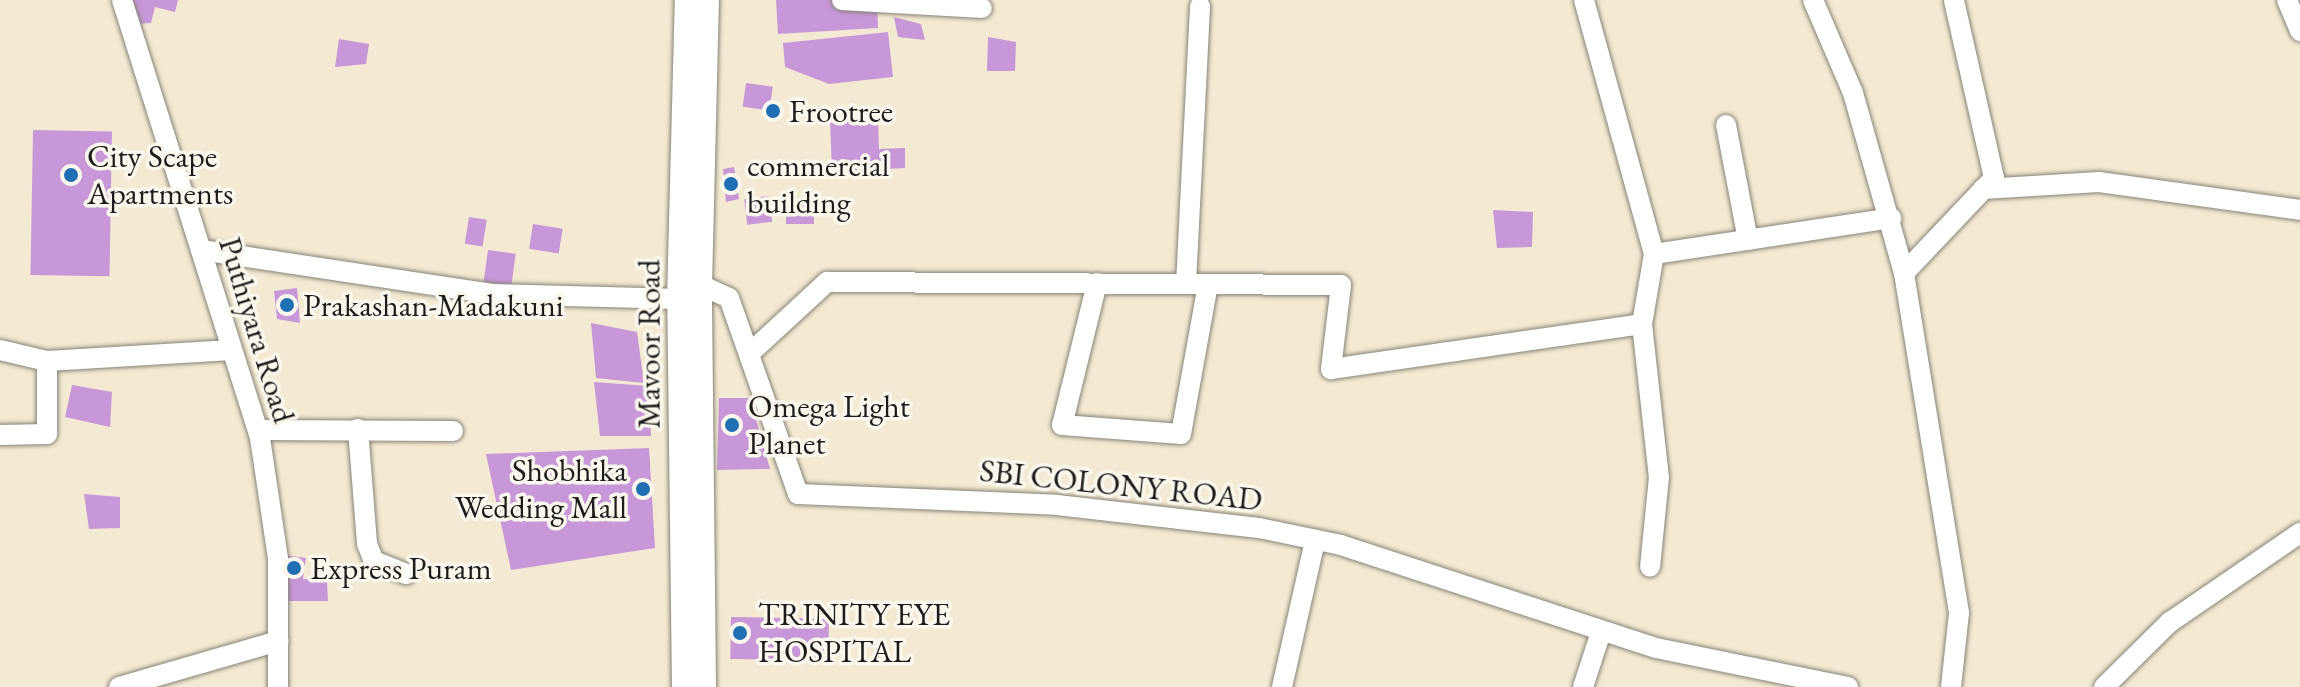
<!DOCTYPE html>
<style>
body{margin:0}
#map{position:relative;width:2300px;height:687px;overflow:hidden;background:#f4ead3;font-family:"EB Garamond",serif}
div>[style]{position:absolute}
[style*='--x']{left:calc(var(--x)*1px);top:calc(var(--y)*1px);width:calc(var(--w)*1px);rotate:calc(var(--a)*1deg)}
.building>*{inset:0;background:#c797d8;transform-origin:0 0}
.roads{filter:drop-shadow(0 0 2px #888378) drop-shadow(0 0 2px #888378)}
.minor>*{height:20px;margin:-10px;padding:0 10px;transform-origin:10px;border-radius:10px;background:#fff}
.major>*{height:26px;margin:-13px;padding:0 13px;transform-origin:13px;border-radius:13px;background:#fff}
.dots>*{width:22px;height:22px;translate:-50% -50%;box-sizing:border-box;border:4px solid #fbf7ec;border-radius:50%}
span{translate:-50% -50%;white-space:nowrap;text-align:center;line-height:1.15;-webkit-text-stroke:7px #fbf7ec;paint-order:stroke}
.poi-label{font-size:32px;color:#1c1c1c}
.left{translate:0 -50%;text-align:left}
.right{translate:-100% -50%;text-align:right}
.street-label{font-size:32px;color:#1c1c1c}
</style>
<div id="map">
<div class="building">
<div style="clip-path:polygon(133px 0,178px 0,175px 12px,155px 7px,151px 23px,135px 24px)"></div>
<div style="clip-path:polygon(776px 0,877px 0,878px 28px,778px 34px)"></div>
<div style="clip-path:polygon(894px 17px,921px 24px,925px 40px,898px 37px)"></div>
<div style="clip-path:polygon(888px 32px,893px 77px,829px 84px,785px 67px,783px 43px)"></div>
<div style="clip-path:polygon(988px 37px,1016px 42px,1015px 71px,987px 71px)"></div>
<div style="clip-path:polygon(339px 39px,369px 44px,366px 64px,335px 67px)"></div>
<div style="left:746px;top:83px;width:27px;height:24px;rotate:8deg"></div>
<div style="clip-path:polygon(878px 118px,879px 149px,905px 148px,905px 168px,832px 172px,830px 120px)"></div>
<div style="left:33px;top:130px;width:79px;height:145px;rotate:1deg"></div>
<div style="clip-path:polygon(734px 167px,739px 199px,726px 202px,723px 169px)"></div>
<div style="left:769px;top:196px;width:26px;height:25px;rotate:83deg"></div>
<div style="left:814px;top:201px;width:23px;height:28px;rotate:90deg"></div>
<div style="clip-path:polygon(1493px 210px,1533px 212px,1532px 247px,1497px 248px)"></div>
<div style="left:469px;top:217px;width:18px;height:27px;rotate:9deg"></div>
<div style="left:533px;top:224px;width:30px;height:25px;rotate:9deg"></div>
<div style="left:488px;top:250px;width:28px;height:32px;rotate:8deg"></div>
<div style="clip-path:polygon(297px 288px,300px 323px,277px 319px,274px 291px)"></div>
<div style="clip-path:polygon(591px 323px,637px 332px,644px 383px,596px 378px)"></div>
<div style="clip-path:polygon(594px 382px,649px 386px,651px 436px,600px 436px)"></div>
<div style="clip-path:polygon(72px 385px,112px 392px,110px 427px,65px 417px)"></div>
<div style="clip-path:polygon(719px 398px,750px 398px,770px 469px,717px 470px)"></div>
<div style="clip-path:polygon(649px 448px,655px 548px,511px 570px,486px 454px)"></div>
<div style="clip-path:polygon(84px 494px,120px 497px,120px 528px,89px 529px)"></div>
<div style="clip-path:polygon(283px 555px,306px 558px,303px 579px,327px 581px,328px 601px,284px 601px)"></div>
<div style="left:731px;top:617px;width:98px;height:42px;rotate:1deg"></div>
</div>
<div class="roads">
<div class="minor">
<div style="--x:122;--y:0;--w:459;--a:72.5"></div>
<div style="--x:260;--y:438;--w:122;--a:81.5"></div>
<div style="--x:278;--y:559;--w:128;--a:90"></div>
<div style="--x:842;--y:0;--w:140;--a:3.3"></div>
<div style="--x:1813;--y:0;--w:101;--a:66.7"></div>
<div style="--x:1853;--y:93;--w:187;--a:74.2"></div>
<div style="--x:1904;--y:273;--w:344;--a:80.8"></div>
<div style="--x:1959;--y:613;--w:74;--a:96.2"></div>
<div style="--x:2287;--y:0;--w:34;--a:67"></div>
<div style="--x:1726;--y:125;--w:117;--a:79.2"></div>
<div style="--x:1983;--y:189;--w:116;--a:-3.5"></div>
<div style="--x:2099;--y:182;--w:203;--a:7.9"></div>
<div style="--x:201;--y:250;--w:294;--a:8.6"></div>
<div style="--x:492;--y:294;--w:188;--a:1.5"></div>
<div style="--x:680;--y:299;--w:24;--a:-38"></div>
<div style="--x:699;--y:284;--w:33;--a:25"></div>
<div style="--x:729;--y:298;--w:208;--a:70.6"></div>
<div style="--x:798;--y:494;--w:259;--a:2.4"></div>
<div style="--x:1057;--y:505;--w:203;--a:6.5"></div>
<div style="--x:1259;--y:528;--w:84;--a:11.7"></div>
<div style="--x:1341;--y:545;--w:331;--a:18.1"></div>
<div style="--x:1656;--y:648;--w:196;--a:11.5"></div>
<div style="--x:1654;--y:254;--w:240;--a:-8.6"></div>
<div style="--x:1904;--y:273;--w:131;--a:-46.5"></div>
<div style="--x:1994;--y:178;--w:182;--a:-102.7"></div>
<div style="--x:1097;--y:283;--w:146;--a:103.8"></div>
<div style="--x:1062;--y:425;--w:119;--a:4.3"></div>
<div style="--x:1181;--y:434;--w:152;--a:-79.8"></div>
<div style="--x:1186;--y:284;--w:278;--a:-87.1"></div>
<div style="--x:1642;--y:324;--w:154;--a:83.7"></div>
<div style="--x:1659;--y:477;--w:90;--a:95.7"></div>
<div style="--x:0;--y:350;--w:48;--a:13.2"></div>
<div style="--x:47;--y:361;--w:185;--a:-3.4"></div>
<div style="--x:750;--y:353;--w:105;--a:-42.7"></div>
<div style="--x:827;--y:282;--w:514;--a:0.33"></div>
<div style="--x:1341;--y:285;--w:85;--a:96.8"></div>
<div style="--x:1331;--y:369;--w:314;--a:-8.2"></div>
<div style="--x:1642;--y:324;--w:71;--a:-80.3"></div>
<div style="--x:1654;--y:254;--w:263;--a:-105.4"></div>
<div style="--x:358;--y:429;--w:115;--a:85.5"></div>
<div style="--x:367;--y:544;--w:18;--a:68"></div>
<div style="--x:374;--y:561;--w:35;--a:22"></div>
<div style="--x:258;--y:430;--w:195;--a:0.3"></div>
<div style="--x:0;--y:435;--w:47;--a:-1.2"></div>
<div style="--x:47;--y:434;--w:73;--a:-90"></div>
<div style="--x:119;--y:687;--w:166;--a:-16.1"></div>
<div style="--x:1282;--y:687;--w:151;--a:-77.3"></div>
<div style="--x:1583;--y:687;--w:58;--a:-71.9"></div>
<div style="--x:2104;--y:687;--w:93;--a:-44.6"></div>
<div style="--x:2170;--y:622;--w:158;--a:-34.4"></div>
</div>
<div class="major">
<div style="--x:685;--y:687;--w:388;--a:-90.7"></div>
<div style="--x:680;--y:299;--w:299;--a:-88.5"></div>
<div style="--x:703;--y:687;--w:403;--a:-90.6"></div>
<div style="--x:699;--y:284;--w:284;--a:-88.6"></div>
</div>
</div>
<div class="dots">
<div style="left:773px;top:111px;background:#1f6fb2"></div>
<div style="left:71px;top:175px;background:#1f6fb2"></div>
<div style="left:731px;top:184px;background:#1f6fb2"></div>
<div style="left:287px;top:305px;background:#1f6fb2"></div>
<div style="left:732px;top:425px;background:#1f6fb2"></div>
<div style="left:643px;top:489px;background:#1f6fb2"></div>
<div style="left:294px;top:568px;background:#1f6fb2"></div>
<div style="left:740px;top:633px;background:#1f6fb2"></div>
</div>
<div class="poi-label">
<span class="left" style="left:789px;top:111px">Frootree</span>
<span class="left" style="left:87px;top:175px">City Scape<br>Apartments</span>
<span class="left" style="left:747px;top:184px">commercial<br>building</span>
<span class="left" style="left:303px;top:305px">Prakashan-Madakuni</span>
<span class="left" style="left:748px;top:425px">Omega Light<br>Planet</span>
<span class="right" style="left:627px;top:489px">Shobhika<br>Wedding Mall</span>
<span class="left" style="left:310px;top:568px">Express Puram</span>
<span class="left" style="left:758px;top:633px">TRINITY EYE<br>HOSPITAL</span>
</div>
<div class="street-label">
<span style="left:257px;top:330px;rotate:73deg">Puthiyara Road</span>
<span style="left:649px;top:344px;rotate:-90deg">Mavoor Road</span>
<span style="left:1121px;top:485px;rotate:6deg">SBI COLONY ROAD</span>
</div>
</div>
